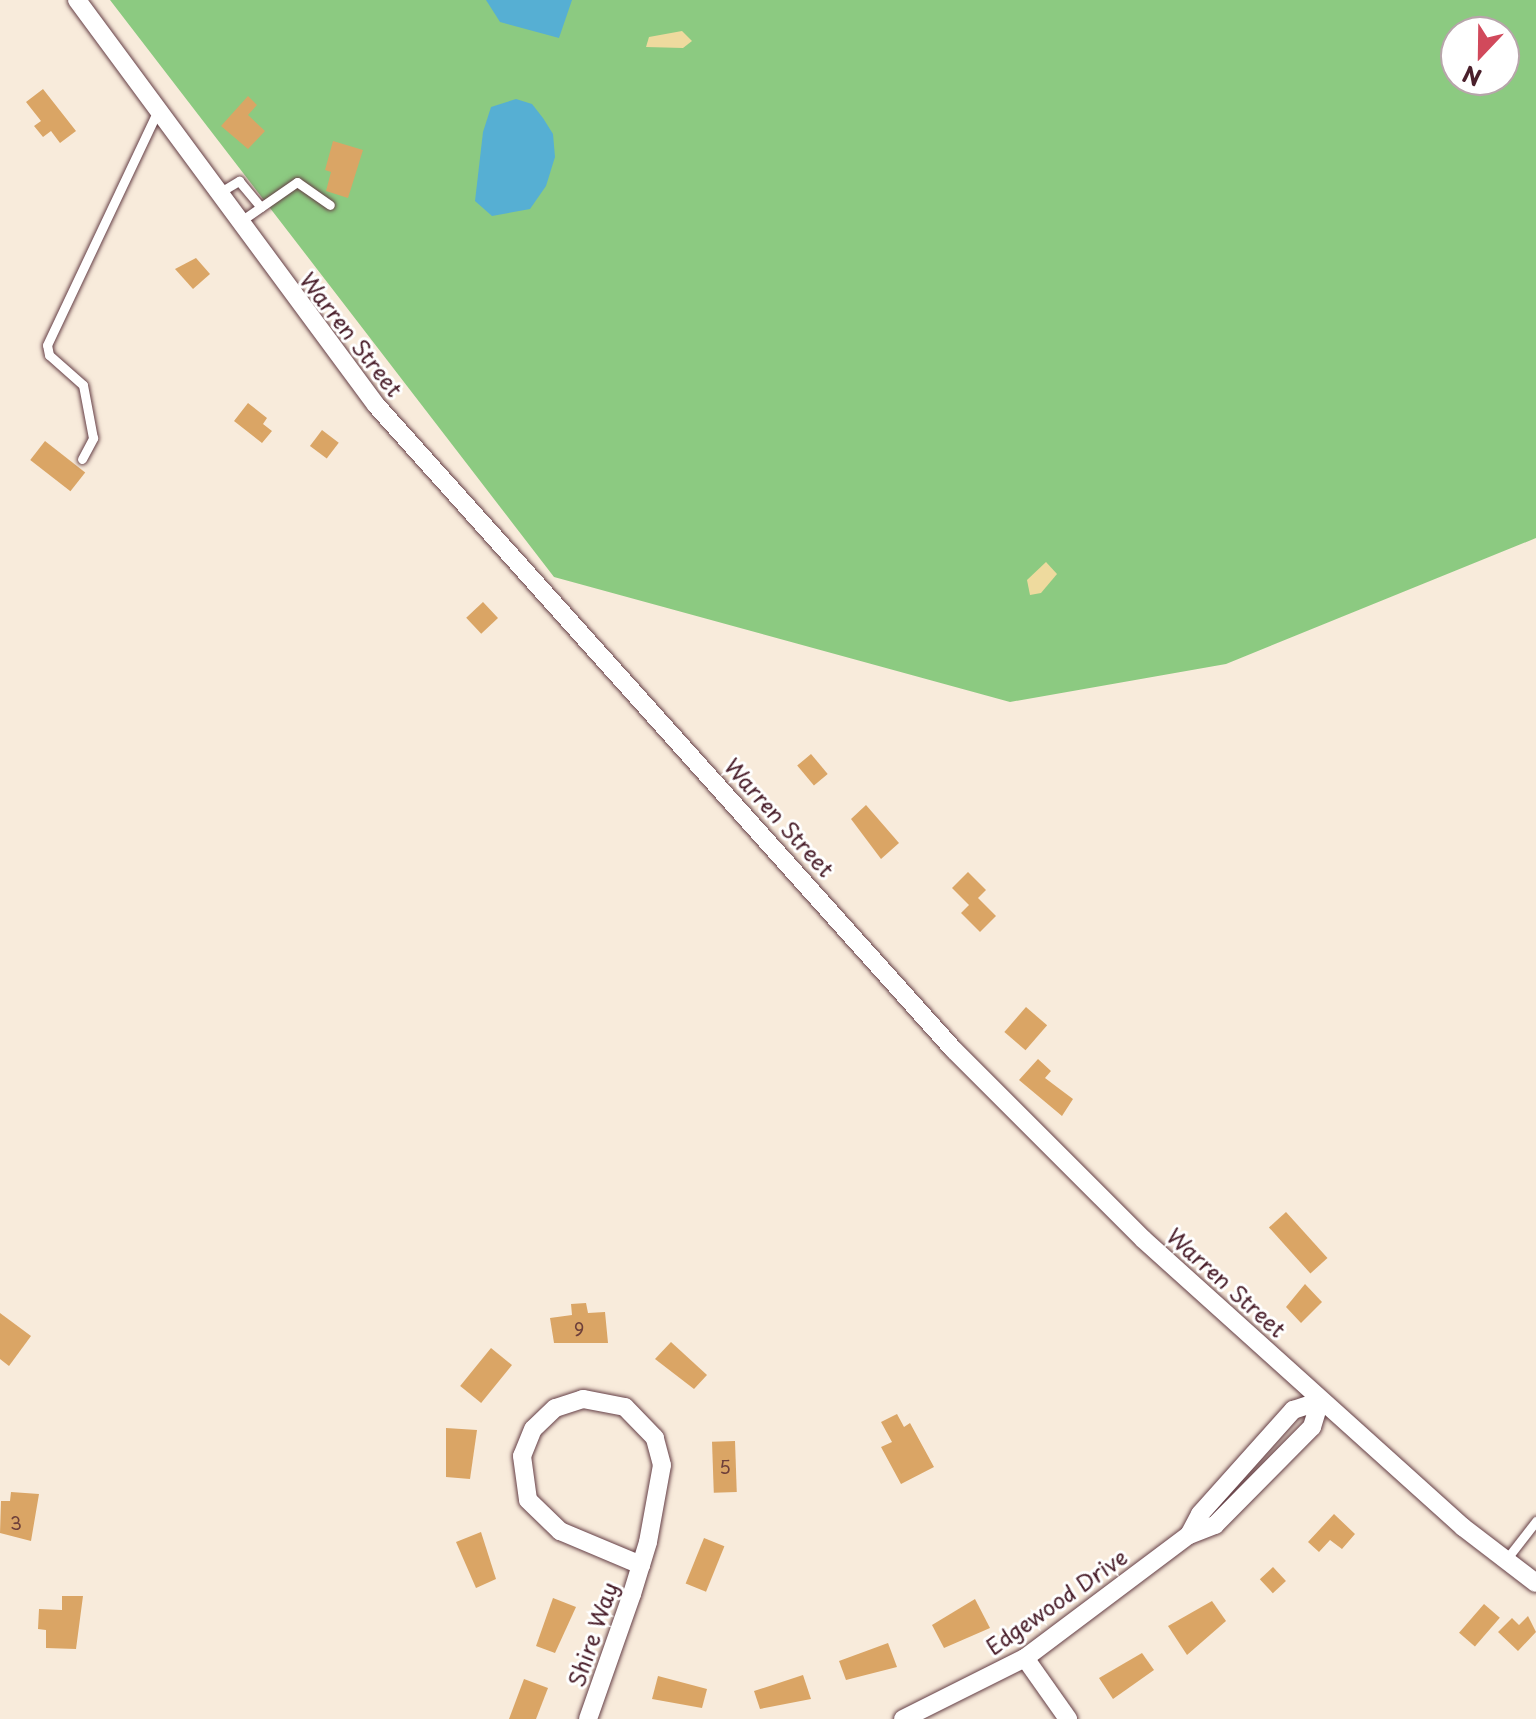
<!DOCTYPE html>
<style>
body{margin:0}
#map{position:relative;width:1536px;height:1719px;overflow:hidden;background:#f8ebdb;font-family:"Playpen Sans",sans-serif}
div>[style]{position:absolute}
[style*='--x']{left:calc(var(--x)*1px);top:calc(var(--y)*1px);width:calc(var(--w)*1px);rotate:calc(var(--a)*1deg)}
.green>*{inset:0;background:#8cca81}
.sand>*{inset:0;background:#eeda9e}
.water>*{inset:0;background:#56afd3}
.building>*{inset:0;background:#daa565;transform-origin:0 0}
.roads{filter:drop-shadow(0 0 2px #643e45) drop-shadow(0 0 2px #643e45)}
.service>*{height:9px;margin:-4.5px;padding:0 4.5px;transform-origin:4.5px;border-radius:4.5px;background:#fff}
.minor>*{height:18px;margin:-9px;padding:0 9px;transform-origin:9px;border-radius:9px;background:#fff}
span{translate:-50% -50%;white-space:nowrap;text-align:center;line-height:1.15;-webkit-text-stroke:6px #fff;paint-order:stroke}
.number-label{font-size:18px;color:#6e403a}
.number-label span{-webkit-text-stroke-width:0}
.street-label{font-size:22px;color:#4a1f2b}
.north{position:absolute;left:1440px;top:16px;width:80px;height:80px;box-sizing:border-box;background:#fff;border:2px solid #b7a5aa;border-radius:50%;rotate:202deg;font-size:22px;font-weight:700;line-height:32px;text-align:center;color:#4a1f2b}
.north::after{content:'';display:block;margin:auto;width:28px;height:36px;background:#d1495b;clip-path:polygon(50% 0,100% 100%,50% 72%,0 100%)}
</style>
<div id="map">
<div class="green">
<div style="clip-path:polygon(evenodd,110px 0,1536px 0,1536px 538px,1226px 664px,1010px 702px,554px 577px,110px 0,1456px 32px,1504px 32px,1504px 80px,1456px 80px,1456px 32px)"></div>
</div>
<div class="sand">
<div style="clip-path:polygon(682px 31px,692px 41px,683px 48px,646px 47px,649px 37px)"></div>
<div style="clip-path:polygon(1046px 562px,1057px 574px,1041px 593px,1030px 595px,1027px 580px)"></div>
</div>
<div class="water">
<div style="clip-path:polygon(486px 0,572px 0,559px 38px,500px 22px)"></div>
<div style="clip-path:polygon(516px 99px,532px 104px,543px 118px,553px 134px,555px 157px,546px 186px,530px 209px,492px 216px,475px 201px,483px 132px,491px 107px)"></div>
</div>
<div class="building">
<div style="clip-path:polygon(43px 89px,76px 131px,60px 143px,51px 131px,43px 137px,34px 126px,41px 121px,26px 102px)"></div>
<div style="clip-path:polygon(248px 96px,257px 105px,248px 115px,265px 131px,248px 149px,221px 126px)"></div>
<div style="clip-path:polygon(333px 141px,363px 150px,348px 198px,326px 191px,331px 172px,325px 170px)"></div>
<div style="clip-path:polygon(196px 258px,210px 274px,193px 289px,175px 269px)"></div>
<div style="clip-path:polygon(248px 403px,267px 418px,263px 424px,272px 431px,262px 443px,234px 421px)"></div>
<div style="left:322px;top:430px;width:21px;height:20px;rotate:37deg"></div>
<div style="left:45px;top:441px;width:51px;height:24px;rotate:38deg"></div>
<div style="left:483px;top:602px;width:22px;height:23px;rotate:47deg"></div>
<div style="left:811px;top:754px;width:26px;height:18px;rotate:50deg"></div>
<div style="clip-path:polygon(866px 805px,899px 843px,881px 859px,851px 819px)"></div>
<div style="clip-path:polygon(968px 872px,986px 890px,978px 898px,996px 916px,980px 932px,961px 913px,969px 905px,952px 888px)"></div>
<div style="left:1026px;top:1007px;width:28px;height:33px;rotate:41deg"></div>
<div style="clip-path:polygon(1038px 1059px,1051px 1071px,1045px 1078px,1073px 1099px,1062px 1116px,1019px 1080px)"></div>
<div style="left:1286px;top:1212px;width:62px;height:23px;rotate:48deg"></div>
<div style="clip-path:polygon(1305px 1284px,1322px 1302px,1301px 1323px,1286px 1307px)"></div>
<div style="clip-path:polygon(586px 1303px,588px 1313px,605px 1312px,608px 1343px,554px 1343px,550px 1318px,572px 1315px,571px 1304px)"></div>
<div style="clip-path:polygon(0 1313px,31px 1336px,9px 1366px,0 1359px)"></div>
<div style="clip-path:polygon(671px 1342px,707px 1375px,694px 1389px,655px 1359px)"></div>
<div style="left:491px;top:1348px;width:27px;height:49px;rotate:39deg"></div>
<div style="clip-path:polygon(897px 1414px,904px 1427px,910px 1423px,934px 1467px,901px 1484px,881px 1447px,892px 1442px,881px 1422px)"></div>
<div style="clip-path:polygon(446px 1428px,477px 1430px,470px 1479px,446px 1477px)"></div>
<div style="left:735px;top:1441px;width:51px;height:23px;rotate:88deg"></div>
<div style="clip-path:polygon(11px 1492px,39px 1494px,31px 1541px,0 1533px,1px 1501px,10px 1501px)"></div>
<div style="clip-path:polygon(1334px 1514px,1355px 1534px,1342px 1549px,1330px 1540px,1319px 1552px,1308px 1542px)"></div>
<div style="clip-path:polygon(481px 1532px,496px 1579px,476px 1588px,456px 1542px)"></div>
<div style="left:704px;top:1538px;width:22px;height:49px;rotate:22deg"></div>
<div style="left:1273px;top:1567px;width:19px;height:18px;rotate:47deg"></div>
<div style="clip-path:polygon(62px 1596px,83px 1596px,76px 1649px,46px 1648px,46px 1630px,38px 1629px,39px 1609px,62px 1610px)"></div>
<div style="clip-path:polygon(553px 1598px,576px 1607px,555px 1653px,536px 1646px)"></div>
<div style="clip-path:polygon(975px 1599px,990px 1628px,944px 1648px,932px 1625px)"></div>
<div style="clip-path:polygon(1212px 1601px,1226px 1621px,1187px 1655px,1168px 1626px)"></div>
<div style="left:1484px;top:1604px;width:21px;height:38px;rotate:41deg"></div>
<div style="clip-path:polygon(1528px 1616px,1536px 1632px,1518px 1651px,1498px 1632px,1512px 1618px,1519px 1625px)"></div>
<div style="clip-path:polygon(888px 1643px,897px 1667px,846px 1680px,839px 1661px)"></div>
<div style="clip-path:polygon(1142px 1653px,1154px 1670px,1113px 1699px,1099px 1678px)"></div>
<div style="clip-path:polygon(803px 1675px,811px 1699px,760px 1709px,754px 1691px)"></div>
<div style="clip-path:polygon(658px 1676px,707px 1689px,702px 1708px,652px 1699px)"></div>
<div style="clip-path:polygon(524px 1679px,548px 1688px,536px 1719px,509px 1719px)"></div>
</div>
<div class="roads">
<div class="service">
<div style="--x:217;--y:194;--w:26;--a:-31"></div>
<div style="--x:239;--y:181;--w:34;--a:50"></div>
<div style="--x:238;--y:223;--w:72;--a:-34.8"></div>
<div style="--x:297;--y:182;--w:40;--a:34.9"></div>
<div style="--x:82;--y:459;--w:24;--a:-62"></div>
<div style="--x:93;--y:438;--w:54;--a:-100.7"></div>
<div style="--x:83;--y:385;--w:45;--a:-138.6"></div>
<div style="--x:49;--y:355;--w:10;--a:-101"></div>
<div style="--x:47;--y:345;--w:258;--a:-64.7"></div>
<div style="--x:1505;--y:1561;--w:51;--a:-52.2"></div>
</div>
<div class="minor">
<div style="--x:77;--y:0;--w:503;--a:53.56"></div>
<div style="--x:376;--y:405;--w:866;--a:48.14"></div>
<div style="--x:954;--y:1050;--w:267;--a:45"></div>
<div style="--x:1143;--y:1239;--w:431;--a:42"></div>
<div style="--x:1463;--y:1527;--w:92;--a:37.5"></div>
<div style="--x:1189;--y:1535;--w:24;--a:-62"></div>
<div style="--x:1200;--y:1514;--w:140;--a:-48.2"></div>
<div style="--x:1293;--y:1410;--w:28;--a:-18"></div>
<div style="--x:1025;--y:1658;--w:75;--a:54.8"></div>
<div style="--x:588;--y:1719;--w:133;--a:-70.6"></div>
<div style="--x:632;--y:1594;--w:30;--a:-73"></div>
<div style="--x:641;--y:1565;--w:24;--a:-73"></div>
<div style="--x:648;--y:1542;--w:78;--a:-79.7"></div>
<div style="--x:662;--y:1465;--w:28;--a:-105"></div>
<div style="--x:655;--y:1438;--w:43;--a:-134.1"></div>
<div style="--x:625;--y:1407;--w:43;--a:-169.2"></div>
<div style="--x:583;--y:1399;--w:29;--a:162"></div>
<div style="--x:555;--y:1408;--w:30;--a:136"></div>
<div style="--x:533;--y:1429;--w:29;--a:112"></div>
<div style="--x:522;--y:1456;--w:44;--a:82.2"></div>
<div style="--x:528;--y:1500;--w:45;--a:44.1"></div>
<div style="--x:560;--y:1531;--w:88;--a:22.8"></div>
<div style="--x:903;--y:1719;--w:136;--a:-26.6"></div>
<div style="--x:1025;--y:1658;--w:205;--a:-36.9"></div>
<div style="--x:1189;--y:1535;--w:28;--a:-21"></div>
<div style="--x:1215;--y:1525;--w:138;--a:-45.3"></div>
<div style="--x:1312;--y:1427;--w:27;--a:-73"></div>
</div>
</div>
<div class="number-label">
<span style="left:579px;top:1329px">9</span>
<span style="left:725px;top:1467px">5</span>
<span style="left:16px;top:1523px">3</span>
</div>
<div class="street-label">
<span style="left:352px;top:334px;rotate:52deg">Warren Street</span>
<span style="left:780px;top:817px;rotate:48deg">Warren Street</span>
<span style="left:1227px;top:1282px;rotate:42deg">Warren Street</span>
<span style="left:1056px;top:1601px;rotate:-35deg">Edgewood Drive</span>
<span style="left:592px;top:1634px;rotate:-71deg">Shire Way</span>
</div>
<div class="north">N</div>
</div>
